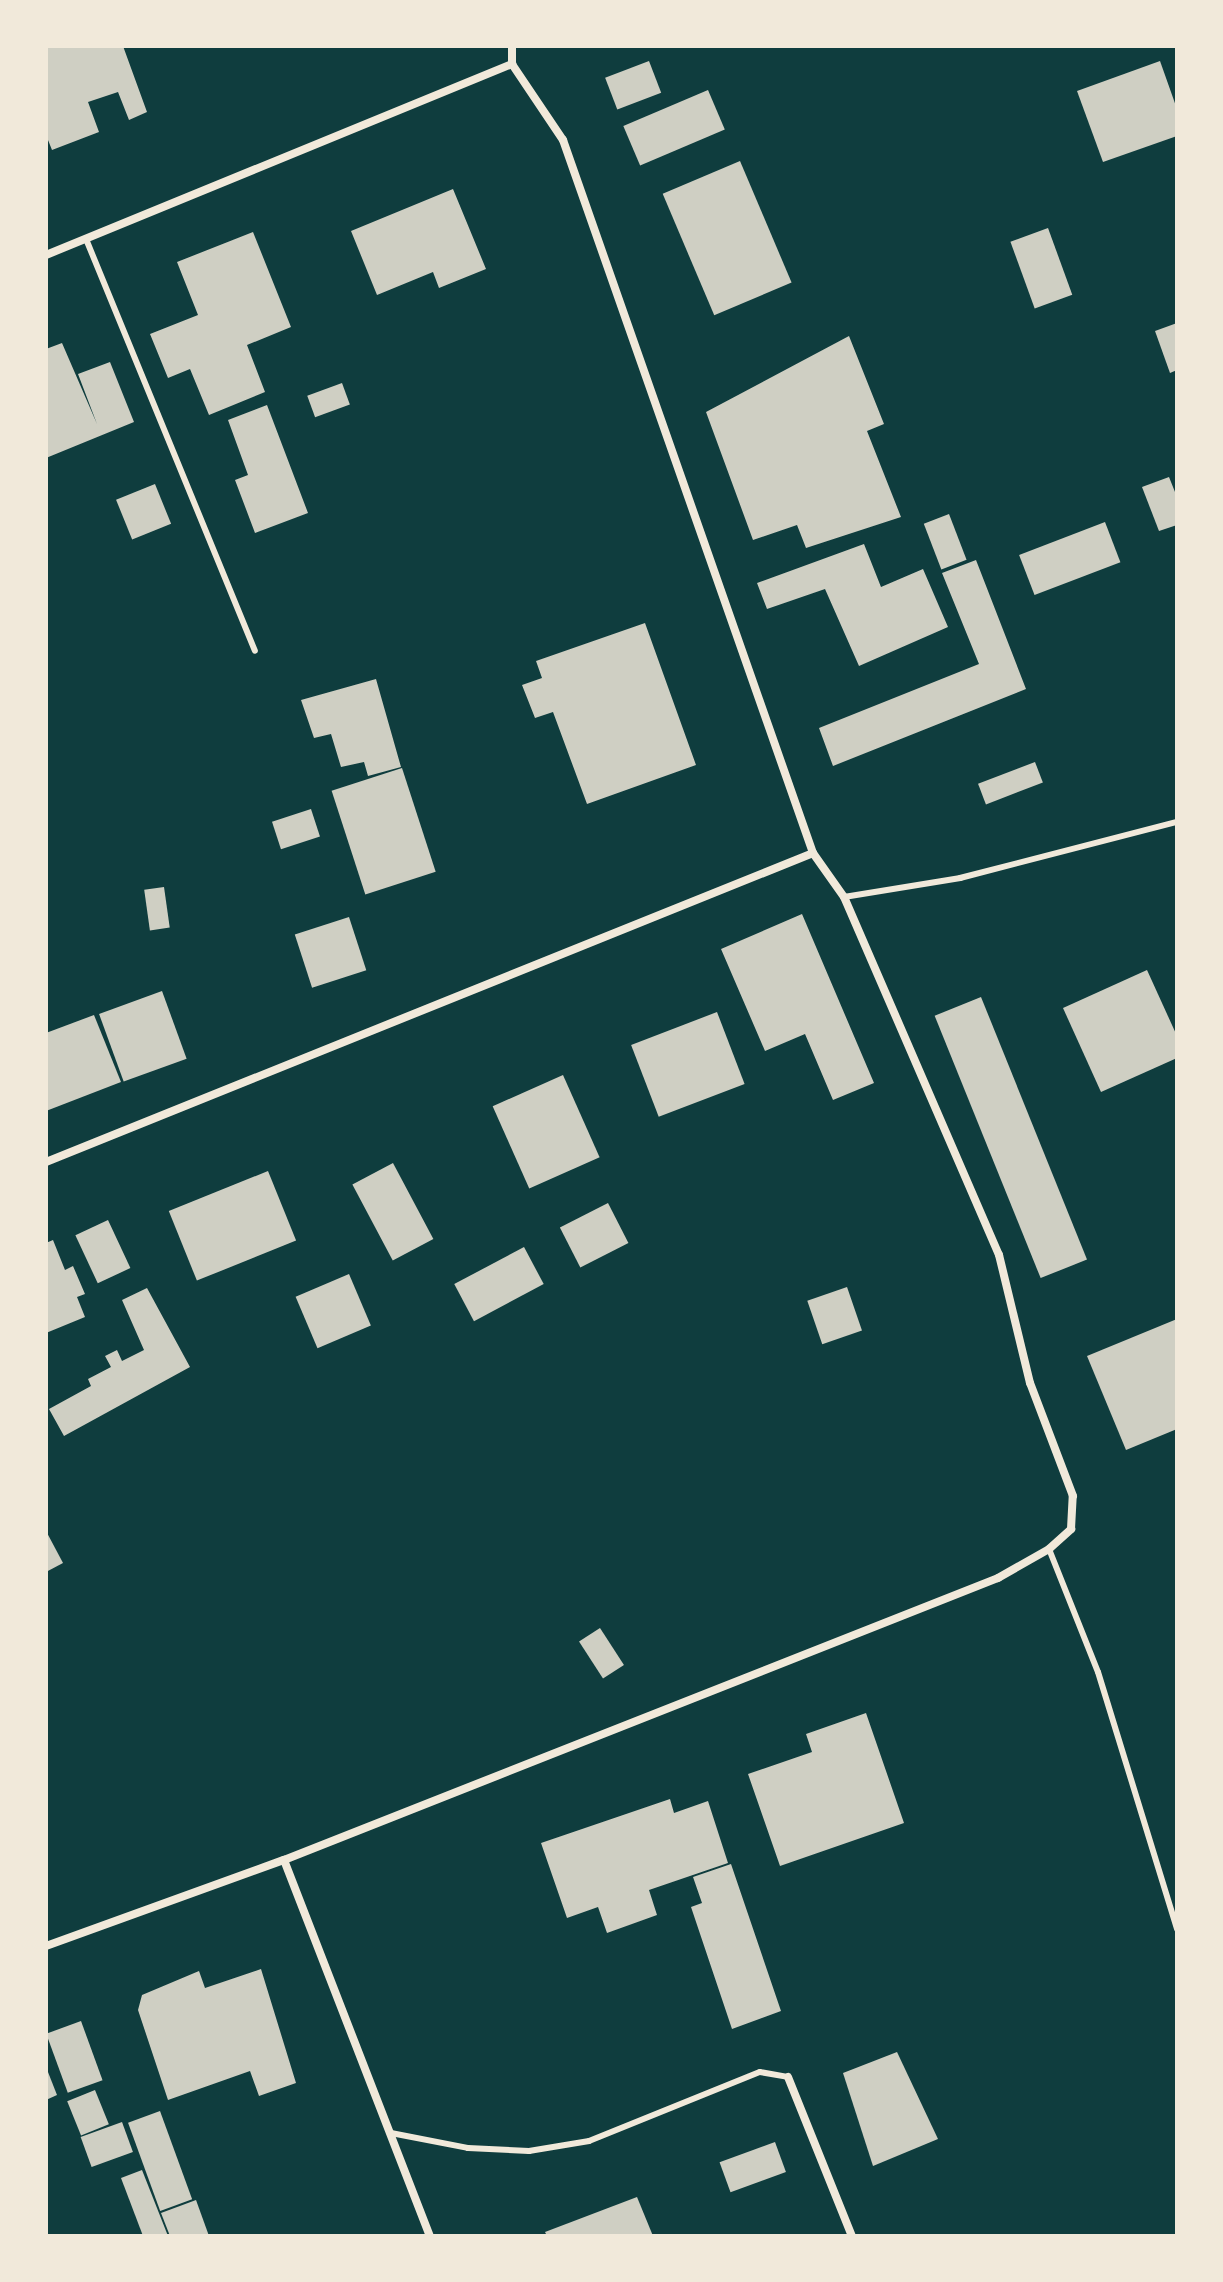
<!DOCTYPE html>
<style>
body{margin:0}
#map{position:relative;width:1223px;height:2282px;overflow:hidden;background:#0f3d3e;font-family:"Work Sans",sans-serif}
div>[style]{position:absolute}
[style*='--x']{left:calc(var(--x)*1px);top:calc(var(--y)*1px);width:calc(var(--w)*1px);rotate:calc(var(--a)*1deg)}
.building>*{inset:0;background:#cfcfc3;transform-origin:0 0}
.service>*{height:6px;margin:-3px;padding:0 3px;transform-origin:3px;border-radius:3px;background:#f1e9da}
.minor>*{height:8px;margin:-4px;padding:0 4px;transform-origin:4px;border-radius:4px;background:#f1e9da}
span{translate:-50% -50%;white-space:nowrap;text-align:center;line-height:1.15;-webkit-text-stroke:6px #f1e9da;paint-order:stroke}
.frame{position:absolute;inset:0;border:48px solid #f1e9da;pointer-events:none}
</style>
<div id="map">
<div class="building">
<div style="clip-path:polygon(46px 46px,123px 46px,147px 112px,129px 120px,118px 92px,88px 102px,99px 132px,52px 150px,46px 135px)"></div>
<div style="left:649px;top:61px;width:34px;height:47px;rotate:69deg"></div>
<div style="clip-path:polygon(1160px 61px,1177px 109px,1177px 136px,1103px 162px,1077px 91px)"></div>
<div style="left:708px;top:90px;width:43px;height:92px;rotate:67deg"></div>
<div style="left:740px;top:161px;width:132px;height:84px;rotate:67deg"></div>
<div style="clip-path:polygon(453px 189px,486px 269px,439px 288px,433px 272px,377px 295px,351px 231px)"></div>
<div style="left:1048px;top:228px;width:71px;height:40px;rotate:70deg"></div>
<div style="clip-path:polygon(253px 232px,291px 327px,247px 345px,265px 392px,209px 415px,190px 369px,168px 378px,150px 334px,198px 315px,177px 262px)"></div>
<div style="clip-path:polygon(1177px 323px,1177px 370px,1170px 373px,1155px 331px)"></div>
<div style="clip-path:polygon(849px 336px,884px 424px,867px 431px,901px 517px,806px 548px,797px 525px,753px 540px,706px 412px)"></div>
<div style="clip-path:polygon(62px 343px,97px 424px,78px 374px,110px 362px,134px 422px,46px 458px,46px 349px)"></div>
<div style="left:342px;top:383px;width:23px;height:37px;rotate:70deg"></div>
<div style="clip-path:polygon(267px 405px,308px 513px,255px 533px,235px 480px,248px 475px,228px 420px)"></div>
<div style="clip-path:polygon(1169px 477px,1177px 497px,1177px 525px,1159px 531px,1142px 487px)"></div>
<div style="left:155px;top:484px;width:43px;height:42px;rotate:68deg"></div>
<div style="left:949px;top:514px;width:49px;height:27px;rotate:69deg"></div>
<div style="left:1105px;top:522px;width:43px;height:92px;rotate:69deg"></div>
<div style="clip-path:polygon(864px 544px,881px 587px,923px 569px,948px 627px,859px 666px,825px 589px,767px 609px,757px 583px)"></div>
<div style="clip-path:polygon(976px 560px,1026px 689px,833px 766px,819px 728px,979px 664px,942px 573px)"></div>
<div style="clip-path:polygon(645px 623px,696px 765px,587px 804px,553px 712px,535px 718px,522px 685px,542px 678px,536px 661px)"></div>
<div style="clip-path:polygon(376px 679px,401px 767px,368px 776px,364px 762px,341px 767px,331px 734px,314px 738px,301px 700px)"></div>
<div style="left:1035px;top:762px;width:22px;height:61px;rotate:69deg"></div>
<div style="left:402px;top:768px;width:109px;height:74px;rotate:72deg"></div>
<div style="left:311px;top:809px;width:29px;height:41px;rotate:72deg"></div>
<div style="left:164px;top:887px;width:41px;height:20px;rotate:82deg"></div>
<div style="clip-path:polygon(802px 914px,874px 1083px,833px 1100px,805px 1034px,765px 1051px,721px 949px)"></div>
<div style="left:349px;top:917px;width:56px;height:57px;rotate:72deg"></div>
<div style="clip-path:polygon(1147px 970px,1177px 1036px,1177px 1058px,1101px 1092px,1063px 1008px)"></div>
<div style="left:162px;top:991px;width:72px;height:67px;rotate:70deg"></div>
<div style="left:981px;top:997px;width:283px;height:50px;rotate:68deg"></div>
<div style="left:717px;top:1012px;width:77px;height:92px;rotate:69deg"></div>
<div style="clip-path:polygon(94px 1015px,121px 1082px,46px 1111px,46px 1033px)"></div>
<div style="left:563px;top:1075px;width:90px;height:77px;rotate:66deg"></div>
<div style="left:393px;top:1163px;width:86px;height:46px;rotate:62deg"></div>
<div style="left:268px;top:1171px;width:75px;height:107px;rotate:68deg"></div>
<div style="left:608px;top:1203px;width:45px;height:54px;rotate:63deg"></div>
<div style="left:108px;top:1220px;width:53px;height:36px;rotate:65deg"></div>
<div style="clip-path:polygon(53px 1240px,65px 1270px,73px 1266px,85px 1294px,77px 1297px,85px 1317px,46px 1333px,46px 1243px)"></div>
<div style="left:524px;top:1247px;width:42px;height:79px;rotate:62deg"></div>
<div style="left:349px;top:1274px;width:56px;height:58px;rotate:67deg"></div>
<div style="left:847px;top:1287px;width:46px;height:42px;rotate:71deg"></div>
<div style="clip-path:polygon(147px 1288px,190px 1367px,64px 1436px,49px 1409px,91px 1386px,88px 1379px,111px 1367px,105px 1356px,117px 1350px,122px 1361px,144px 1350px,122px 1300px)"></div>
<div style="clip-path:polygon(1177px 1319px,1177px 1429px,1126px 1450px,1087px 1356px)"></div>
<div style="clip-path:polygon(46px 1531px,63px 1563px,46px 1572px)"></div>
<div style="left:600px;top:1628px;width:44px;height:25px;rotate:57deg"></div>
<div style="clip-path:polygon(866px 1713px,904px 1823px,780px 1866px,748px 1774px,812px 1752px,806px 1734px)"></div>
<div style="clip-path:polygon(670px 1799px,674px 1813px,708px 1801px,728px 1863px,649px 1890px,657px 1915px,607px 1933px,598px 1907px,567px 1918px,541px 1843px)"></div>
<div style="clip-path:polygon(731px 1864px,781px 2011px,732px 2029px,691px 1907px,702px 1903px,693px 1877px)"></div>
<div style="clip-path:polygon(261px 1969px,296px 2083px,259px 2096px,250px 2071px,168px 2100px,138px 2010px,142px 1995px,199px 1971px,205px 1988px)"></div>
<div style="left:81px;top:2021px;width:63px;height:37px;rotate:70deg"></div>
<div style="clip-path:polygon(897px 2052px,938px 2139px,873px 2166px,843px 2073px)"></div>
<div style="clip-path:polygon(46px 2067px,57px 2095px,46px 2100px)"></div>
<div style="left:95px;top:2090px;width:37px;height:30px;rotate:68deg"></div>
<div style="left:160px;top:2111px;width:94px;height:34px;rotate:70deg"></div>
<div style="left:122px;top:2122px;width:32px;height:44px;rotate:70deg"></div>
<div style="left:775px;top:2142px;width:32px;height:59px;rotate:70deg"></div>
<div style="clip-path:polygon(142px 2170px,168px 2236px,143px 2236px,121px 2178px)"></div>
<div style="clip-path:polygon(637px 2197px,653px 2236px,547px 2236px,545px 2232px)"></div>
<div style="clip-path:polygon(196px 2200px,209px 2236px,170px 2236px,161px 2213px)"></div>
</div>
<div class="service">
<div style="--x:86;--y:239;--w:445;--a:67.7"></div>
<div style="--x:844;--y:897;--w:118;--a:-9.3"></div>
<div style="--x:960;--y:878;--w:224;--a:-14.5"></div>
<div style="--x:1049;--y:1549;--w:132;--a:68.3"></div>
<div style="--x:1098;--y:1672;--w:269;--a:72.9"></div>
<div style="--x:391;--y:2133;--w:78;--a:11"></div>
<div style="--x:468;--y:2148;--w:61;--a:2.8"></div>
<div style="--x:529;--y:2151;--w:61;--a:-9.5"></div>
<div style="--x:589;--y:2141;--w:184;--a:-22"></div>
<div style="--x:760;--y:2072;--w:28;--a:10"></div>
</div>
<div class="minor">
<div style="--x:46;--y:255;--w:504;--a:-22.29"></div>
<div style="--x:46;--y:1162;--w:827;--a:-21.94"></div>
<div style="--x:284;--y:1860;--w:403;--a:68.8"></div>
<div style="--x:46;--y:1946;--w:253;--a:-19.9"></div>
<div style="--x:284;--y:1860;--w:768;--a:-21.55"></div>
<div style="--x:998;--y:1578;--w:59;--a:-29.6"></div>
<div style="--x:1049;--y:1549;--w:30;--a:-42"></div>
<div style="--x:1071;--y:1529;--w:33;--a:-87"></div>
<div style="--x:1073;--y:1496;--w:121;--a:-110.8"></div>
<div style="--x:1030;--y:1383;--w:132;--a:-103.6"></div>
<div style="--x:999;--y:1255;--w:390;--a:-113.4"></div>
<div style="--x:844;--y:897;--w:54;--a:-125.2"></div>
<div style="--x:813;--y:853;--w:756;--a:-109.32"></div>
<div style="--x:563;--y:140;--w:92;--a:-123.9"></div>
<div style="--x:512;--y:64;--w:18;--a:-90"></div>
<div style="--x:788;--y:2077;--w:171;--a:68.1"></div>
</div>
<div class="frame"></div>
</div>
